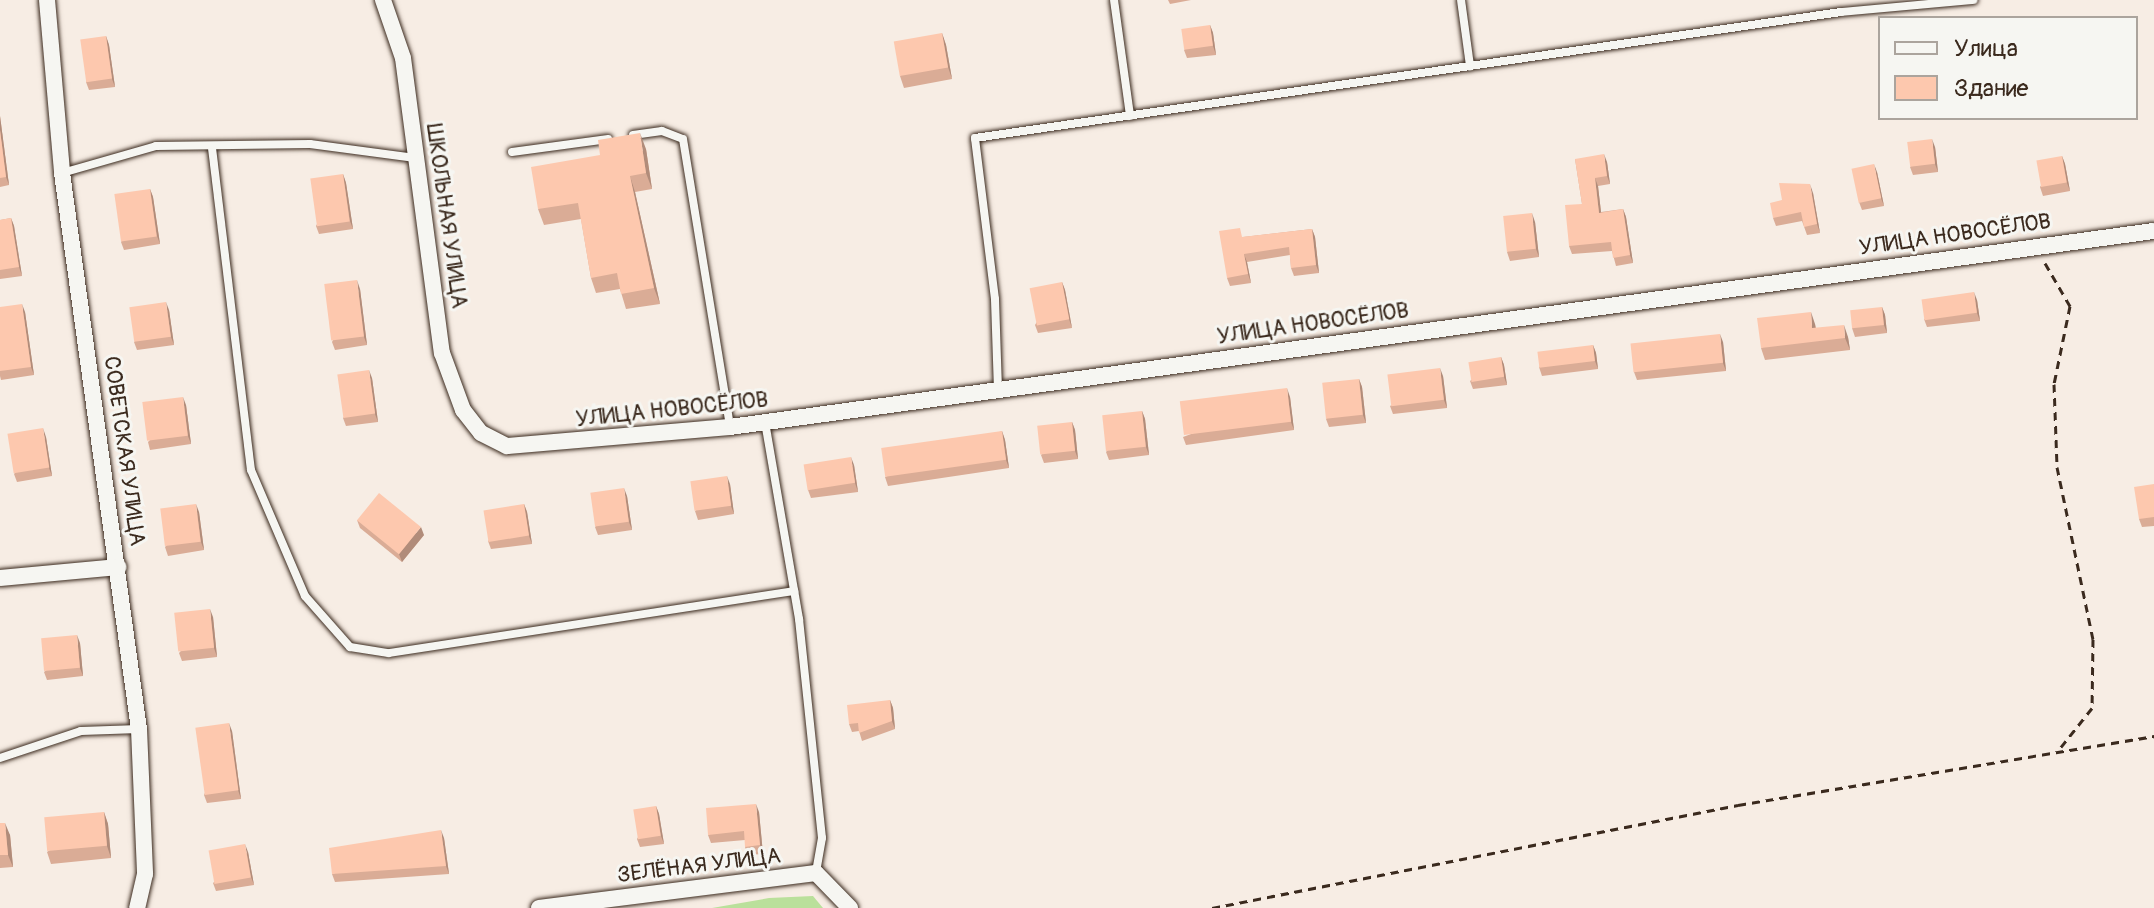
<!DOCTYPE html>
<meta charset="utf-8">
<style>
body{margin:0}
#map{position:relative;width:2154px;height:908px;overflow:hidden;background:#f7ede4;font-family:Pangolin,sans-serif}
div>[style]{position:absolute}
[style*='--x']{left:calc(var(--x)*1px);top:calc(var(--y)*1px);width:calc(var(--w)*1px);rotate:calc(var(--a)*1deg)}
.green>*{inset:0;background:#bae09b}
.path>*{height:3px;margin-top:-1.5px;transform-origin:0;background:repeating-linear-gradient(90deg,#3b2a1e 0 8px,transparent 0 14px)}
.roads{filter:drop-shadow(0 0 2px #3b2a1e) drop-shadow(0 0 2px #3b2a1e)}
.lane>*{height:8px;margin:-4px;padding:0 4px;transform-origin:4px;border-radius:4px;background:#f6f6f2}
.street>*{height:16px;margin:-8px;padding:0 8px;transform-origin:8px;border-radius:8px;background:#f6f6f2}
.wall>*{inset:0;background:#daac96}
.shaded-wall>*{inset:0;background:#b18c7a}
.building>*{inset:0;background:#fdc8ae;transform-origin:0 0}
span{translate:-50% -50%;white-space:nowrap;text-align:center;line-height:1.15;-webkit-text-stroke:6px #f6f6f2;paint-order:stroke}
.street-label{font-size:22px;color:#3b2a1e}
.legend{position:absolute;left:1878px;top:16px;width:260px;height:104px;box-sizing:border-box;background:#f6f6f2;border:2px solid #aba49d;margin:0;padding:10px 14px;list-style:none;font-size:24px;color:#3b2a1e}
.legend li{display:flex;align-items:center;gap:16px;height:40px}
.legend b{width:40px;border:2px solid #aba49d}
</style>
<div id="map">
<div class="green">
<div style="clip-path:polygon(813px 896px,823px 908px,712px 908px,769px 898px)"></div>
</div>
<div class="path">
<div style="--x:2045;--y:263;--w:50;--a:59.8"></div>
<div style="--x:2070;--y:306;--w:80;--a:101.6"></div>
<div style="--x:2054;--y:384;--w:83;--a:87.9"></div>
<div style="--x:2057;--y:467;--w:176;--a:78.2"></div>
<div style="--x:2093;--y:639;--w:69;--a:90.8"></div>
<div style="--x:2092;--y:708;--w:50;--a:128.5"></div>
<div style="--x:1212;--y:908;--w:536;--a:-11.08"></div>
<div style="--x:1738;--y:805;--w:422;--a:-9.4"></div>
</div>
<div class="roads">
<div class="lane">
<div style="--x:1114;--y:0;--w:117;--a:82.1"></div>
<div style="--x:1461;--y:0;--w:67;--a:82.2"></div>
<div style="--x:633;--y:135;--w:29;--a:-8"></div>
<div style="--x:662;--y:131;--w:22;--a:21"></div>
<div style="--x:683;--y:139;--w:291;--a:80.7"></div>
<div style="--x:212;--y:148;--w:324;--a:83.1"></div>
<div style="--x:251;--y:470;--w:137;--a:66.8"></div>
<div style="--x:305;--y:596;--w:68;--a:48.6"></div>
<div style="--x:350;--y:647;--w:39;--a:9"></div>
<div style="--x:389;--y:653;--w:410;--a:-8.7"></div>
<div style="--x:512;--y:152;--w:97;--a:-7.7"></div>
<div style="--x:62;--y:173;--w:98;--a:-16"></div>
<div style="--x:156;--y:146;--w:154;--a:-0.7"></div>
<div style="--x:310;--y:144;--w:106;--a:7.6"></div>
<div style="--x:998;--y:390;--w:91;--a:-91.9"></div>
<div style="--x:995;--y:299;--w:162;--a:-97.1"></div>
<div style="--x:975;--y:138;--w:875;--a:-8.28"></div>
<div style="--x:1841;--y:12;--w:133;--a:-5.2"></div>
<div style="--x:765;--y:422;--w:200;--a:80.2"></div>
<div style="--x:799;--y:619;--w:220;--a:84"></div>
<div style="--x:822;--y:838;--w:36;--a:100"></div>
<div style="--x:0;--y:758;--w:85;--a:-18.4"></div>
<div style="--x:81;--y:731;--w:58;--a:-2"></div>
</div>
<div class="street">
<div style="--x:47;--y:0;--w:174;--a:85"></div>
<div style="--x:62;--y:173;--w:561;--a:82.12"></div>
<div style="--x:139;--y:729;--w:145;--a:87.6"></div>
<div style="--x:145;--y:874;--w:35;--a:103"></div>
<div style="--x:383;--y:0;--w:61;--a:71"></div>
<div style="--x:403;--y:58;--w:298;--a:82.5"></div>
<div style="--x:442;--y:353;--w:61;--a:69.8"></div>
<div style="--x:463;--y:410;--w:29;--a:52"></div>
<div style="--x:481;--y:433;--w:29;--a:27"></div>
<div style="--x:507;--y:446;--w:224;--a:-4.9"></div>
<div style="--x:730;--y:427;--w:1437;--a:-7.84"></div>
<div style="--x:0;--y:578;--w:119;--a:-5.3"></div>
<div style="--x:539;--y:908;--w:279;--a:-7.2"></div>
<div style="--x:816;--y:873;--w:49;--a:45.8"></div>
</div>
</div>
<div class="wall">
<div style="clip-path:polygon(1168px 0,1191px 0,1170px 4px)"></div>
<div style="clip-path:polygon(1210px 25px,1213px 33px,1216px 55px,1187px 58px,1184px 50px)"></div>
<div style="clip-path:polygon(942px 33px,946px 45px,952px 79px,904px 88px,900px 76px)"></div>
<div style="clip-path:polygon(106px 36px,109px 45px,115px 87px,89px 90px,86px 82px)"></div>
<div style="clip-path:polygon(0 116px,9px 185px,0 187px)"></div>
<div style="clip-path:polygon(1935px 147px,1938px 172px,1913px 175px,1910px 167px)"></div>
<div style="clip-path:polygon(646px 149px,652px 189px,635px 192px,660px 304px,626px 309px,620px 289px,596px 293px,591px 278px,581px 219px,544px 225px,538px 209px)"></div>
<div style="clip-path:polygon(2062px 156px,2065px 164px,2070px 191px,2043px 196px,2040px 187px)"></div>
<div style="clip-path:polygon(1575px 159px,1607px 162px,1610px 184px,1598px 186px,1601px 212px,1623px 209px,1626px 217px,1633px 263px,1616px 266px,1612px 251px,1572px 254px,1569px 246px,1582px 204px)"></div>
<div style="clip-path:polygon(1877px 172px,1884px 206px,1862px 210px,1859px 202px)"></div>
<div style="clip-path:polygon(343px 174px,346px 183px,353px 229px,319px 234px,316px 226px)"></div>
<div style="clip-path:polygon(150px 189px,153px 197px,160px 244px,124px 250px,121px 242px)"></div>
<div style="clip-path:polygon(1813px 193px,1820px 233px,1807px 235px,1802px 221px,1776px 226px,1773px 218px,1782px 200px)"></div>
<div style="clip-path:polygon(11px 218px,14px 226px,22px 276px,0 279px,0 220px)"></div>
<div style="clip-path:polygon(1535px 222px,1539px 257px,1510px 261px,1507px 252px)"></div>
<div style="clip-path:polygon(1312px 229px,1315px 237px,1319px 273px,1294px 276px,1291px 268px,1290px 255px,1247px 262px,1251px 283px,1230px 286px,1227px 278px,1243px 237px)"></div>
<div style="clip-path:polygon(1062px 282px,1065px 290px,1072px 328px,1038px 333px,1035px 325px)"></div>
<div style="clip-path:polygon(360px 289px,367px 345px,335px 350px,332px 342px)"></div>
<div style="clip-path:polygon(1977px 300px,1980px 321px,1927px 327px,1924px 319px)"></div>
<div style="clip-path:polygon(0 307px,25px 312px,34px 375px,1px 380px,0 376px)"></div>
<div style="clip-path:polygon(1882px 307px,1885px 315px,1887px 333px,1855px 337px,1852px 328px)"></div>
<div style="clip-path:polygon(169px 310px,174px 345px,137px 350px,134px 342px)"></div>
<div style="clip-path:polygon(1815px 324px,1816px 328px,1848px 337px,1850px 350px,1765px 360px,1761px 348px)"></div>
<div style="clip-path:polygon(1723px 342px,1726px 371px,1637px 380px,1634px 372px)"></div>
<div style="clip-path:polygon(1593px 345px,1596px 353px,1598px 369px,1542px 376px,1539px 367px)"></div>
<div style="clip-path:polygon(1501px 357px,1504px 365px,1507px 385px,1473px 389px,1470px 381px)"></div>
<div style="clip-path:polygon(1443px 376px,1447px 408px,1393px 414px,1390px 406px)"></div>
<div style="clip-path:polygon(372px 378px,378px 422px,346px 426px,343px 418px)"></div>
<div style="clip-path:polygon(1359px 379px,1362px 387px,1366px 423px,1329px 427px,1326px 419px)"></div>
<div style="clip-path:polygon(1290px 397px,1294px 430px,1186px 445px,1183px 437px)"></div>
<div style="clip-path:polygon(186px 405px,191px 444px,150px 450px,148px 442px)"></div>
<div style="clip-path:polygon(1142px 411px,1145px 419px,1149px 455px,1109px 460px,1106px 452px)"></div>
<div style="clip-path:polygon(1072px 422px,1075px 430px,1078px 459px,1044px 463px,1041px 455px)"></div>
<div style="clip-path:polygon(1002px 431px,1005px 440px,1009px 468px,888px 486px,885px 477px)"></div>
<div style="clip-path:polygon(46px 437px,52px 476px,17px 482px,14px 474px)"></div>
<div style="clip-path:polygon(854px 465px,858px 492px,811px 498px,808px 490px)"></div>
<div style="clip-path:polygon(730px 484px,734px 514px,698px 520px,695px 511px)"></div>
<div style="clip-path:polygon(2154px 484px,2154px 526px,2142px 527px,2139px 519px)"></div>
<div style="clip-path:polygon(627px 496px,632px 530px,598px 535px,595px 527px)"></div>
<div style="clip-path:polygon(524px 504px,527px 512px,532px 544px,491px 549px,488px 541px)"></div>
<div style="clip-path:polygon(199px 512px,204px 550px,168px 556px,165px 547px)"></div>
<div style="clip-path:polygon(357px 520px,424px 535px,402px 562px,360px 528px)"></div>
<div style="clip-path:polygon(213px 617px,217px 657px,182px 661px,179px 653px)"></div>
<div style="clip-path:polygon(80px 643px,83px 676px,47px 680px,44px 672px)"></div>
<div style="clip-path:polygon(890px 700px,893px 708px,895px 729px,862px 741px,859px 731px,852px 732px,849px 724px)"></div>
<div style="clip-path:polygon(232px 731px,241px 799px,207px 803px,204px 795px)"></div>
<div style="clip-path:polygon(656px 806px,659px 814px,664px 844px,640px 847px,637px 839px)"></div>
<div style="clip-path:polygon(104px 812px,108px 824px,111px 858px,51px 864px,47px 852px)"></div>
<div style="clip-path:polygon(759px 812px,763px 854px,748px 855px,745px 847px,745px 840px,711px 843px,708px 835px)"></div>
<div style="clip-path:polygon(0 823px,10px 835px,13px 867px,0 868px)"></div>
<div style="clip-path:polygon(444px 838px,449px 874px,335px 882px,332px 874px)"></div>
<div style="clip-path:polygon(248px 852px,254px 885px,216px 891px,213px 883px)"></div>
</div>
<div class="shaded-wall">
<div style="clip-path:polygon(1210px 25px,1213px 33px,1216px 55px,1213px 46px)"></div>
<div style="clip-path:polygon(942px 33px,946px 45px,952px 79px,948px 67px)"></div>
<div style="clip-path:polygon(106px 36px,109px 45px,115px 87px,112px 79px)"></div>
<div style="clip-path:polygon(0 116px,9px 185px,6px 177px,0 130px)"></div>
<div style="clip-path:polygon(640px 133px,646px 149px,652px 189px,646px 173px)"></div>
<div style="clip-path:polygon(1932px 139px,1935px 147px,1938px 172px,1935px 164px)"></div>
<div style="clip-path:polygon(1604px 154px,1607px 162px,1610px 184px,1607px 176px)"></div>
<div style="clip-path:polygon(2062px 156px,2065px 164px,2070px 191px,2067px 183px)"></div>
<div style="clip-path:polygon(1874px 164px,1877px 172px,1884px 206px,1881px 198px)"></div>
<div style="clip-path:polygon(343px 174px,346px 183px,353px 229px,350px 221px)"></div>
<div style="clip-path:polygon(630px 176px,635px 192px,660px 304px,654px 288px)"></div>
<div style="clip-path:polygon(1595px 178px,1598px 186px,1602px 221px,1599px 213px)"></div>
<div style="clip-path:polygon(1810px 184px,1813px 193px,1820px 233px,1817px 224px)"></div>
<div style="clip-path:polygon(150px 189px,153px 197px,160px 244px,157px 236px)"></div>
<div style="clip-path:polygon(1623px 209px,1626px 217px,1633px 263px,1630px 255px)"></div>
<div style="clip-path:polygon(1532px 213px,1535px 222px,1539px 257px,1536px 249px)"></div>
<div style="clip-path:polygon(11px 218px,14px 226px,22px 276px,19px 267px)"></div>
<div style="clip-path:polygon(1312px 229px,1315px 237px,1319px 273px,1316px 265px)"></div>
<div style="clip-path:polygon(1244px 254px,1247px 262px,1251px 283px,1248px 274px)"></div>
<div style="clip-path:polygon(357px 280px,360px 289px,367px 345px,364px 337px)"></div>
<div style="clip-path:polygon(1062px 282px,1065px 290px,1072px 328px,1069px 319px)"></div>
<div style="clip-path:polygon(1974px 292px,1977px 300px,1980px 321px,1977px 313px)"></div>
<div style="clip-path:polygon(166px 302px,169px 310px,174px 345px,171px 337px)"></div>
<div style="clip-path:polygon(22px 304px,25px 312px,34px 375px,31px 367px)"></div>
<div style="clip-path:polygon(1882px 307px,1885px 315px,1887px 333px,1884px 325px)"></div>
<div style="clip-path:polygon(1811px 312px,1815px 324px,1817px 341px,1812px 328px)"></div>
<div style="clip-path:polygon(1844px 325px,1848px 337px,1850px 350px,1845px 338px)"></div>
<div style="clip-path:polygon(1720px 334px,1723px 342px,1726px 371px,1723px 363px)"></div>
<div style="clip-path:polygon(1593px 345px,1596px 353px,1598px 369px,1595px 361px)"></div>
<div style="clip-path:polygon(1501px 357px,1504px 365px,1507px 385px,1504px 377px)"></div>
<div style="clip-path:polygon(1440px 368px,1443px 376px,1447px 408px,1444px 400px)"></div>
<div style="clip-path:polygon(369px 370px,372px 378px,378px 422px,375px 414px)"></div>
<div style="clip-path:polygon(1359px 379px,1362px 387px,1366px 423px,1363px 415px)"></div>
<div style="clip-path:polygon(1287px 388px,1290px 397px,1294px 430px,1291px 422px)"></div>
<div style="clip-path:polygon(183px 397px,186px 405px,191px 444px,188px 436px)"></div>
<div style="clip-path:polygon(1142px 411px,1145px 419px,1149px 455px,1146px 447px)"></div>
<div style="clip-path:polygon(1072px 422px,1075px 430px,1078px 459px,1075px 451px)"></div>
<div style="clip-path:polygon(43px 428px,46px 437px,52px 476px,49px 468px)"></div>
<div style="clip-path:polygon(1002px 431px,1005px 440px,1009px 468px,1006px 460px)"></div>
<div style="clip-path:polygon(851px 457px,854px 465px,858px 492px,855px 483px)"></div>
<div style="clip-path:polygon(727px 476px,730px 484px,734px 514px,731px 506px)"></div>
<div style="clip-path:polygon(624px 488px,627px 496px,632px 530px,629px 522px)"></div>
<div style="clip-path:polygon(196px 504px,199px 512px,204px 550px,201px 542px)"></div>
<div style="clip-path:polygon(524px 504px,527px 512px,532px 544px,529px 536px)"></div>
<div style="clip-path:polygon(421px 527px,424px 535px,402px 562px,399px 554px)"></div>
<div style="clip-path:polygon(210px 609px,213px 617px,217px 657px,214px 648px)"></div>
<div style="clip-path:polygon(77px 635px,80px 643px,83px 676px,80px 668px)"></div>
<div style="clip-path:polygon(890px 700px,893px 708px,895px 729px,892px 721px)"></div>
<div style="clip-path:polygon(229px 723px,232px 731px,241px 799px,238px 790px)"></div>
<div style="clip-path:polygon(756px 804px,759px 812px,763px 854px,760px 845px)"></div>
<div style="clip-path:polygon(656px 806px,659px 814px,664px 844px,661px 836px)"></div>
<div style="clip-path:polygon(104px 812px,108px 824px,111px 858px,107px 846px)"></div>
<div style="clip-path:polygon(5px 823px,10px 835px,13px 867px,8px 855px)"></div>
<div style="clip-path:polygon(441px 830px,444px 838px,449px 874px,446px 866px)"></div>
<div style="clip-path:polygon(245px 844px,248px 852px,254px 885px,251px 877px)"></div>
</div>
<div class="building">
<div style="left:1210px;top:25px;width:21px;height:29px;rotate:82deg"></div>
<div style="left:942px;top:33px;width:35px;height:49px;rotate:80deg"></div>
<div style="left:106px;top:36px;width:43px;height:26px;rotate:82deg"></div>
<div style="clip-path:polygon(0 130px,6px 177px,0 178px)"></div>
<div style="clip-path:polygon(640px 133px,646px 173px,630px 176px,654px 288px,621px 294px,617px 273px,591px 278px,578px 203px,538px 209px,531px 167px,600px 155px,598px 140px)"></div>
<div style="left:1932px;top:139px;width:25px;height:25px;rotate:83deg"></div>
<div style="clip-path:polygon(1604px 154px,1607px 176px,1595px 178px,1599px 213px,1623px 209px,1630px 255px,1613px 258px,1611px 242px,1569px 246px,1565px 205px,1582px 204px,1575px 159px)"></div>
<div style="left:2062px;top:156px;width:27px;height:26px;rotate:80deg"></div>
<div style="left:1874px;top:164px;width:35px;height:23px;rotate:78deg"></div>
<div style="left:343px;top:174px;width:48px;height:33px;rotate:82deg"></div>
<div style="clip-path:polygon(1779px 183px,1810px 184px,1817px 224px,1804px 227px,1801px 212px,1773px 218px,1770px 203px,1782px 200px)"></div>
<div style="left:150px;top:189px;width:48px;height:36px;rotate:82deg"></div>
<div style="left:1532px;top:213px;width:36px;height:29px;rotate:84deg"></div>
<div style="clip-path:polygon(11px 218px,19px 267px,0 270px,0 220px)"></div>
<div style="clip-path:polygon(1240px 228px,1242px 237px,1312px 229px,1316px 265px,1291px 268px,1289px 247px,1244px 254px,1248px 274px,1227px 278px,1219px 231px)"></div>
<div style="left:357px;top:280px;width:57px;height:33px;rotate:83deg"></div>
<div style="left:1062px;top:282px;width:38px;height:33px;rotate:79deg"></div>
<div style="left:1974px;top:292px;width:21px;height:53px;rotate:82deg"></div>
<div style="left:166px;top:302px;width:35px;height:37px;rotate:82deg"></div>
<div style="clip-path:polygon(22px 304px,31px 367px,0 371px,0 307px)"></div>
<div style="left:1882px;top:307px;width:18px;height:32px;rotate:84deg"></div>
<div style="clip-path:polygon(1811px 312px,1812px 328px,1844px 325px,1845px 338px,1761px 348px,1757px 318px)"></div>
<div style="left:1720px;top:334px;width:29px;height:90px;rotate:84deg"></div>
<div style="left:1593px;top:345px;width:16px;height:56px;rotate:83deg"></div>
<div style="left:1501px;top:357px;width:20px;height:33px;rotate:81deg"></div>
<div style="left:1440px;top:368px;width:32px;height:53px;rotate:83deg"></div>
<div style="left:369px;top:370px;width:44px;height:32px;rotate:82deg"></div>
<div style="left:1359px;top:379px;width:36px;height:37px;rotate:84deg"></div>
<div style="left:1287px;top:388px;width:34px;height:108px;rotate:83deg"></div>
<div style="left:183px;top:397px;width:39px;height:41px;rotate:83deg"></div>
<div style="left:1142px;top:411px;width:36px;height:40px;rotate:84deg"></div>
<div style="left:1072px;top:422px;width:29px;height:35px;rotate:84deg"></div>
<div style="left:43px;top:428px;width:40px;height:36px;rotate:81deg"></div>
<div style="left:1002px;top:431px;width:29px;height:122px;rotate:82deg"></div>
<div style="left:851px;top:457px;width:26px;height:48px;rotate:81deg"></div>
<div style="left:727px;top:476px;width:30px;height:37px;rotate:82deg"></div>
<div style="clip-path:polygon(2154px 484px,2154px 517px,2139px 519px,2134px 487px)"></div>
<div style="left:624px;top:488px;width:34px;height:34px;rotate:82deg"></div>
<div style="left:379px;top:493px;width:54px;height:35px;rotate:39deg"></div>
<div style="left:196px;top:504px;width:38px;height:36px;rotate:83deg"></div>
<div style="left:524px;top:504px;width:32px;height:41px;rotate:81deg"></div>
<div style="left:210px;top:609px;width:39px;height:36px;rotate:84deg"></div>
<div style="left:77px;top:635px;width:33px;height:36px;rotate:85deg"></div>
<div style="clip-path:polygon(890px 700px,892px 721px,859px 733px,858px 723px,849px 724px,847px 705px)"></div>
<div style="left:229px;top:723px;width:68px;height:34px;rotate:82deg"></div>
<div style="clip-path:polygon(756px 804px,760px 845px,745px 847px,744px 831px,708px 835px,706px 808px)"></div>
<div style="left:656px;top:806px;width:30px;height:23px;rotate:81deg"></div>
<div style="left:104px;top:812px;width:34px;height:60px;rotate:85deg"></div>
<div style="clip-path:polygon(0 823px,5px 823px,8px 855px,0 855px)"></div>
<div style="clip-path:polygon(441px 830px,446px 866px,332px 874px,329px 848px)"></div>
<div style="left:245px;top:844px;width:34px;height:37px;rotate:80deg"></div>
</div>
<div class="street-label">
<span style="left:446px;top:216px;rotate:82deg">ШКОЛЬНАЯ УЛИЦА</span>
<span style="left:1955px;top:235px;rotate:-8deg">УЛИЦА НОВОСЁЛОВ</span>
<span style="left:1313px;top:324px;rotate:-8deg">УЛИЦА НОВОСЁЛОВ</span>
<span style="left:672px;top:410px;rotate:-6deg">УЛИЦА НОВОСЁЛОВ</span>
<span style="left:124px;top:451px;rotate:82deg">СОВЕТСКАЯ УЛИЦА</span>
<span style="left:699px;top:866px;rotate:-7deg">ЗЕЛЁНАЯ УЛИЦА</span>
</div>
<ul class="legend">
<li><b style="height:10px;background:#f6f6f2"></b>Улица</li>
<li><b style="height:22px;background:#fdc8ae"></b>Здание</li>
</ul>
</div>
